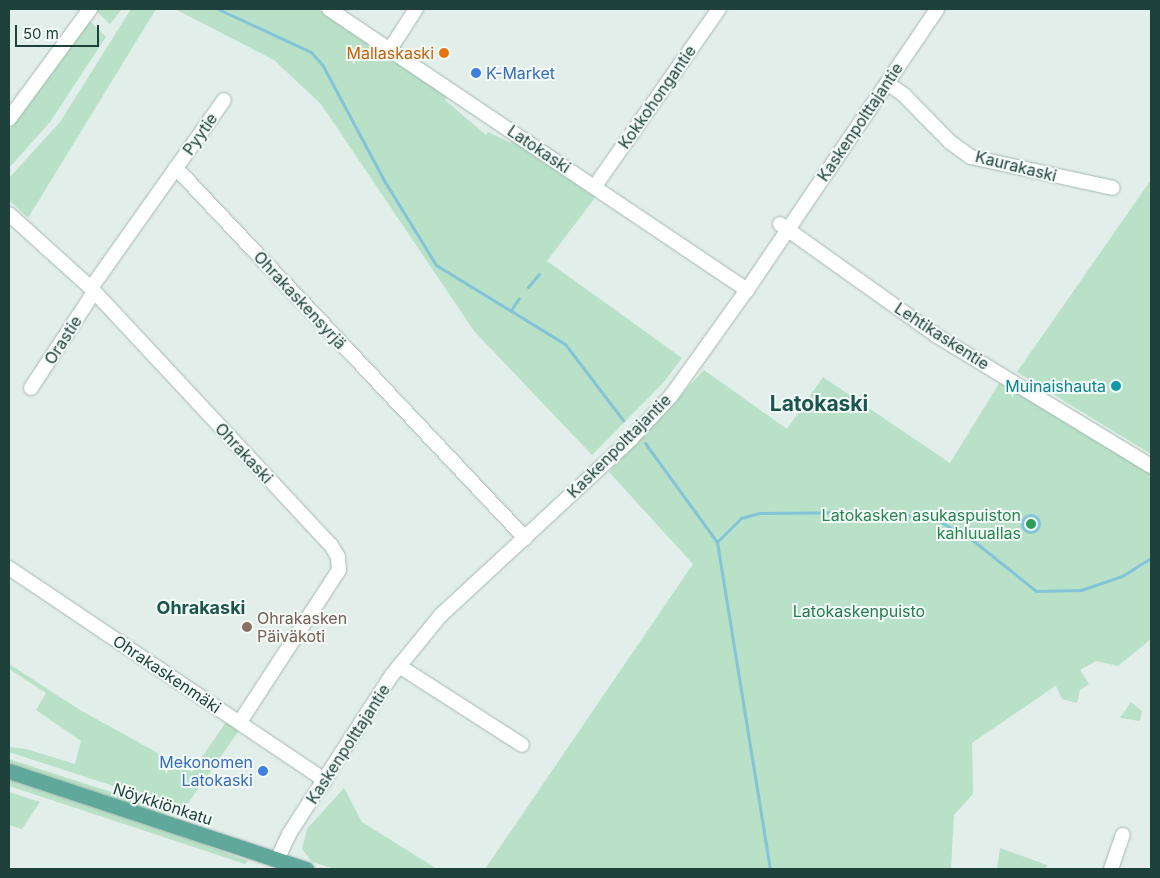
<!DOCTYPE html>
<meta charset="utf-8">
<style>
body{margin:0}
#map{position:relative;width:1160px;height:878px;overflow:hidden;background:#e2eee9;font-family:Inter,sans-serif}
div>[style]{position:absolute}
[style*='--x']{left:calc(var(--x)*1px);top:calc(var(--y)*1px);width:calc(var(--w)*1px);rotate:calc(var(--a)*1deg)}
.green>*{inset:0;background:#b8e1c7}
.water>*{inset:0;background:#83c4d9}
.round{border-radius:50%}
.stream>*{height:3px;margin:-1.5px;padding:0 1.5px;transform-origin:1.5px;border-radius:1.5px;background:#83c4d9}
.roads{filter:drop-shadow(0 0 1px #a4b7b1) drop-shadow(0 0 1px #a4b7b1)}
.minor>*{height:14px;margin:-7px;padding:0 7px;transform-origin:7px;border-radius:7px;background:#fff}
.major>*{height:15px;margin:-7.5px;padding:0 7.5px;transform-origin:7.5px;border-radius:7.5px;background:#61a89c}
.dots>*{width:14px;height:14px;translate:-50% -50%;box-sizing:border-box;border:2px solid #f3faf7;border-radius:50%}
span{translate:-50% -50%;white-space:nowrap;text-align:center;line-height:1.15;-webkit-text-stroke:4px #f3faf7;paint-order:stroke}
.food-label{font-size:16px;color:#c56008}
.right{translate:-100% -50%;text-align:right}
.shop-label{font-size:16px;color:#366cbe}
.left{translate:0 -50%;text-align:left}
.street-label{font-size:16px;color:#1f413b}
.culture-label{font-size:16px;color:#0d838f}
.leisure-label{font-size:16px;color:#27864d}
.park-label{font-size:16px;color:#257c4f}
.education-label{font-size:16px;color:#785e54}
.neighbourhood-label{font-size:18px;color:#19554c;font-weight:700}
.district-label{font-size:21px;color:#19554c;font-weight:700}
.frame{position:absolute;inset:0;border:10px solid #1f413b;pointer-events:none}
.scale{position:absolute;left:15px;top:25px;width:84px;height:22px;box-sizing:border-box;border:2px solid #1f413b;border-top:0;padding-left:6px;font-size:15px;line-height:18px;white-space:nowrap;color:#1f413b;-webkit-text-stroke:4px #f3faf7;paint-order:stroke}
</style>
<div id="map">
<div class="green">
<div style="clip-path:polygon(122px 9px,110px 24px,97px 12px,97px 9px)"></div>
<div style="clip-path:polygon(131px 9px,156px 9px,28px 218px,9px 200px,9px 178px,60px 122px)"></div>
<div style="clip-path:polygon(175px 9px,318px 9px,447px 96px,445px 100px,486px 135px,488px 132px,511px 143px,513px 139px,597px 195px,547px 261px,682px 358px,663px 383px,592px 455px,474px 331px,321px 104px,274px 60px)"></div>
<div style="clip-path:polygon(90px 21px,106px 37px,50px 122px,9px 168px,9px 130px)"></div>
<div style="clip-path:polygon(1151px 180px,1151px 454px,1017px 372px)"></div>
<div style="clip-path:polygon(704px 370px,787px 429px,823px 377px,950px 463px,1000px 382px,1151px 472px,1151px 639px,1118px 666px,1096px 661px,1080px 670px,1089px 684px,1080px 690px,1077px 703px,1062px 699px,1056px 686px,1067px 678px,972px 743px,973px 794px,954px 815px,951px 869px,485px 869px,693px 564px,609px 472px)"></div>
<div style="clip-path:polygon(9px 664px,80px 710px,192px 772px,228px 719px,240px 729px,184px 809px,9px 752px,9px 747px,26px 749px,75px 764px,81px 741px,36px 710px,46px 693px,9px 669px)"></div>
<div style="clip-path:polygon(1131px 702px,1142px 711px,1140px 721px,1120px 718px)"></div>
<div style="clip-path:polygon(9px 759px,179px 814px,178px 816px,156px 812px,9px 764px)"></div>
<div style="clip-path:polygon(9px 777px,175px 833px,248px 861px,245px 864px,9px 786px)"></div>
<div style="clip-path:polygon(344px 788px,362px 822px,437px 869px,335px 869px,312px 862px,302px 849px,307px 829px)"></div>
<div style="clip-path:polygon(9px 792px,40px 802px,22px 829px,9px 825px)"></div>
<div style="clip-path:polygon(1000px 848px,1047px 865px,1046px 869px,997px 869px)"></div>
</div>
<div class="water">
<div class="round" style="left:1021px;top:514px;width:20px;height:20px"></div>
</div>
<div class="stream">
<div style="--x:218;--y:9;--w:102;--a:24.8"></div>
<div style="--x:311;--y:52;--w:18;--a:49"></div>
<div style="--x:323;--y:66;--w:132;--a:61.9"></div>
<div style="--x:385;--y:182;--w:97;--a:58.4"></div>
<div style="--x:436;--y:265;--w:151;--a:31.5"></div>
<div style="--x:565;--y:344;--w:96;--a:52.7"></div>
<div style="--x:528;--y:287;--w:17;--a:-50"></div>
<div style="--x:511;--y:310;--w:14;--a:-56"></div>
<div style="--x:645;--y:443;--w:122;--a:54"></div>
<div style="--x:717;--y:542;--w:331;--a:80.8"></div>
<div style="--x:717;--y:542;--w:34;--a:-45"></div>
<div style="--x:741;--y:518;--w:20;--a:-15"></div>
<div style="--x:760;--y:513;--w:114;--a:-0.5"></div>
<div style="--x:874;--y:512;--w:60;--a:5.7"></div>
<div style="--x:934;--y:518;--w:48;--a:30.3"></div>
<div style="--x:975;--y:542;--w:78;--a:38.8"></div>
<div style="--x:1036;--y:591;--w:45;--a:-1.3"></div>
<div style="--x:1081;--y:590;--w:43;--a:-18.9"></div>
<div style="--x:1122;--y:576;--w:34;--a:-32"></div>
</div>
<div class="roads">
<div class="minor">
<div style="--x:329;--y:9;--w:504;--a:33.91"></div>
<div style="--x:390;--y:49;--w:48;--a:-57"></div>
<div style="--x:887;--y:83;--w:21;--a:35"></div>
<div style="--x:904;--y:95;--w:66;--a:45.6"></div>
<div style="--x:950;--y:142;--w:26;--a:36"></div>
<div style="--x:971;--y:157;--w:145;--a:12.3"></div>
<div style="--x:9;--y:119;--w:137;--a:-53.6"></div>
<div style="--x:176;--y:168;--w:83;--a:-54.8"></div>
<div style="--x:595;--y:186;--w:216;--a:-55"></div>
<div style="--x:9;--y:214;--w:110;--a:42.1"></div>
<div style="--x:91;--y:288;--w:352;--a:47"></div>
<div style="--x:331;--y:545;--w:14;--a:60"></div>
<div style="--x:338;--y:557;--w:13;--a:86"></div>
<div style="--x:339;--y:570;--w:181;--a:123.1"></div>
<div style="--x:780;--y:224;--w:193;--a:35.5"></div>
<div style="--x:937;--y:336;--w:250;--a:31.3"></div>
<div style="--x:91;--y:288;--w:147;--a:-54.7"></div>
<div style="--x:176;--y:168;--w:509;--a:46.67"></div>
<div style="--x:31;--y:388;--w:115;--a:-56.7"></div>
<div style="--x:9;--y:568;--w:381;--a:33.9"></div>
<div style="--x:399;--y:666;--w:146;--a:32.7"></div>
<div style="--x:277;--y:860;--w:29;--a:-65"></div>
<div style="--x:289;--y:834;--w:189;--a:-57.1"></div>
<div style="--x:392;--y:675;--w:77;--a:-50.8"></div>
<div style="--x:441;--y:615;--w:259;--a:-42.8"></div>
<div style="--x:631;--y:439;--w:59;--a:-47.1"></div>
<div style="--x:671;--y:396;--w:130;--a:-54.4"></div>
<div style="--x:747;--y:290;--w:339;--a:-55.9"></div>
<div style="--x:1111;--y:869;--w:36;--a:-71"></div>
</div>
<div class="major">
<div style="--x:9;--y:771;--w:313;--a:18.3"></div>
</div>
</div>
<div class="dots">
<div style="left:444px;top:53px;background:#e8710a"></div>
<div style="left:476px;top:73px;background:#3f7fe0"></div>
<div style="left:1116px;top:386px;background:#0f9aa8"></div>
<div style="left:1031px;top:524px;background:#2e9e5b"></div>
<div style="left:247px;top:627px;background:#8d6e63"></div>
<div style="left:263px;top:771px;background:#3f7fe0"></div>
</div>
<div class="food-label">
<span class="right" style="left:434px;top:53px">Mallaskaski</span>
</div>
<div class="shop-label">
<span class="left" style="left:486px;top:73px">K-Market</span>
<span class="right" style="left:253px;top:771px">Mekonomen<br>Latokaski</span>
</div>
<div class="street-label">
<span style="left:657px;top:97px;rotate:-55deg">Kokkohongantie</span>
<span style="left:860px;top:122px;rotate:-56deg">Kaskenpolttajantie</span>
<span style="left:200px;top:134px;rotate:-55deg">Pyytie</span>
<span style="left:539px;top:149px;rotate:34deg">Latokaski</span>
<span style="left:1016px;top:166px;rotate:14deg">Kaurakaski</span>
<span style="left:300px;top:300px;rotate:47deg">Ohrakaskensyrjä</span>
<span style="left:942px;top:336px;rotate:33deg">Lehtikaskentie</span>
<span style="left:63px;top:340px;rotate:-57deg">Orastie</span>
<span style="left:619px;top:446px;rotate:-45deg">Kaskenpolttajantie</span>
<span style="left:244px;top:453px;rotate:47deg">Ohrakaski</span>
<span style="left:167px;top:674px;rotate:34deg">Ohrakaskenmäki</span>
<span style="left:348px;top:744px;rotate:-57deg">Kaskenpolttajantie</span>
<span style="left:163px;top:804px;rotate:18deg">Nöykkiönkatu</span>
</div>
<div class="culture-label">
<span class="right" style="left:1106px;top:386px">Muinaishauta</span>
</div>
<div class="leisure-label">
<span class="right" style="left:1021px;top:524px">Latokasken asukaspuiston<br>kahluuallas</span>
</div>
<div class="park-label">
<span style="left:859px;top:611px">Latokaskenpuisto</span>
</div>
<div class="education-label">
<span class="left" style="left:257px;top:627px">Ohrakasken<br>Päiväkoti</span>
</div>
<div class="neighbourhood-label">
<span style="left:201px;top:608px">Ohrakaski</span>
</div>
<div class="district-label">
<span style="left:819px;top:404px">Latokaski</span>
</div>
<div class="frame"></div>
<div class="scale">50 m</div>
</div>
